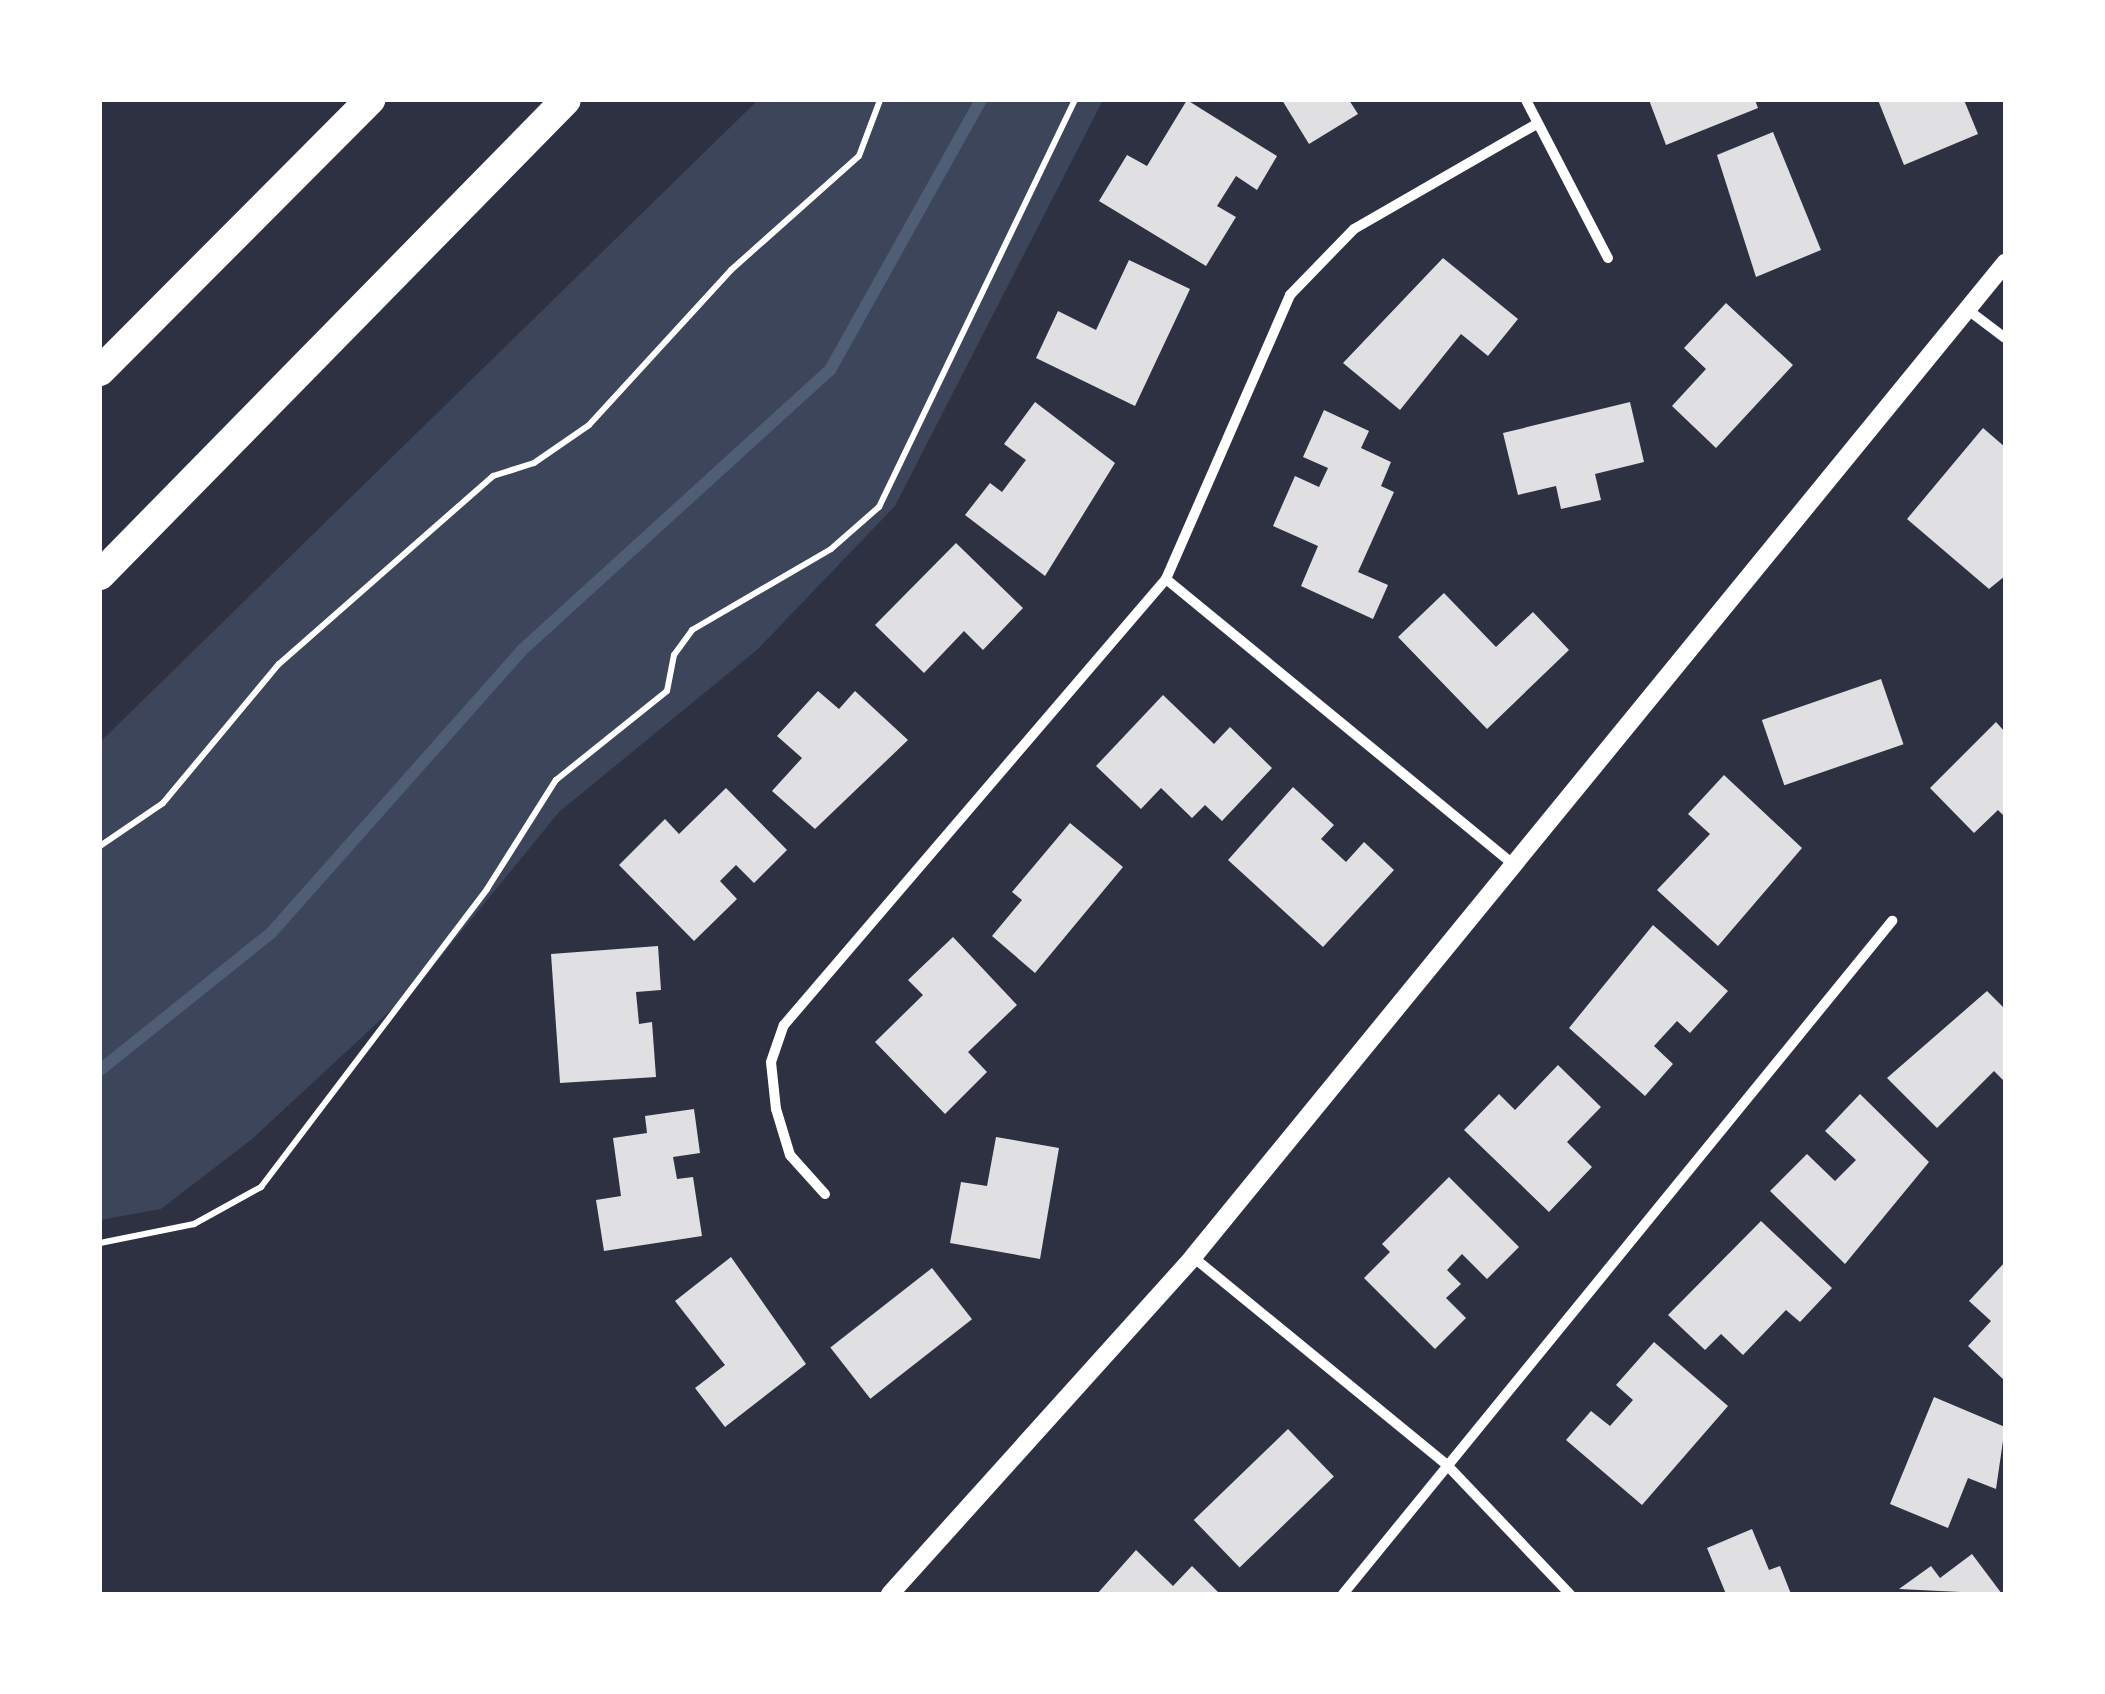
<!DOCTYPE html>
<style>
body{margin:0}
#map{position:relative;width:2105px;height:1694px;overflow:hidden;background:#2d3142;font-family:Helvetica,sans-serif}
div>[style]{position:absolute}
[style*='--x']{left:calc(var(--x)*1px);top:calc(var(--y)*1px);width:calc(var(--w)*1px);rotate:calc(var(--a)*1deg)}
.green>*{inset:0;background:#3c4559}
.stream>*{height:12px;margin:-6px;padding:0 6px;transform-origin:6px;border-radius:6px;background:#4f5d75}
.building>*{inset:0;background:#e0e0e3;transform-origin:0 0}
.path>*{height:6px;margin:-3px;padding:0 3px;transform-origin:3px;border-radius:3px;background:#fff}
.minor>*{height:10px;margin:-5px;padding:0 5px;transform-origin:5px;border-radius:5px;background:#fff}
.tertiary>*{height:18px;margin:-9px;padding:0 9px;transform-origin:9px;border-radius:9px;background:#fff}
.motorway>*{height:30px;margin:-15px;padding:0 15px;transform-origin:15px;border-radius:15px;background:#fff}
span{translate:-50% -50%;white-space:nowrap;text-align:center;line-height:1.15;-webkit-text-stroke:8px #fff;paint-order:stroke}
.frame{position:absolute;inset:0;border:102px solid #fff;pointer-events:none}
</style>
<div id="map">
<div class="green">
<div style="clip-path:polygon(758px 100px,1103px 100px,895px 506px,758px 649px,559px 812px,417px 986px,252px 1139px,161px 1209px,100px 1220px,100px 742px)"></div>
</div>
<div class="stream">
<div style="--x:100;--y:1070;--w:219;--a:-38.7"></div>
<div style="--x:271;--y:933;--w:377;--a:-48.4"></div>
<div style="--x:521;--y:651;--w:418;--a:-42.3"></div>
<div style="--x:830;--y:370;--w:309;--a:-60.8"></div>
</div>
<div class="building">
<div style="clip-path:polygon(1187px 100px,1277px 156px,1257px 190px,1236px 176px,1217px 206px,1236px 217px,1206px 266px,1099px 201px,1127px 155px,1147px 166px)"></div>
<div style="clip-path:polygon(1282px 100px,1349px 100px,1358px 114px,1309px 144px)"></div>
<div style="clip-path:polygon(1649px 100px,1755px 100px,1758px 108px,1666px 145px)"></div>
<div style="clip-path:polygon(1878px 100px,1964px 100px,1978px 134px,1904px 165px)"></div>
<div style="clip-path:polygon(1773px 132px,1821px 250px,1756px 277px,1717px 155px)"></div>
<div style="clip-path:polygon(1443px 258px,1518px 319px,1488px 356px,1461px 334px,1400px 410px,1343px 363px)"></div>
<div style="clip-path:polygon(1129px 260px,1190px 289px,1135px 406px,1036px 358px,1058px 311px,1096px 330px)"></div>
<div style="clip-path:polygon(1726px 303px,1793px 365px,1716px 448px,1672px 406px,1706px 369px,1684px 348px)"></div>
<div style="clip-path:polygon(1035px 402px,1115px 463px,1045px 576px,965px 515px,990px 483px,1002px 492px,1026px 460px,1004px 444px)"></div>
<div style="clip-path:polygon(1630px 402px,1644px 462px,1595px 474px,1601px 500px,1561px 509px,1556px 486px,1518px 495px,1503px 433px)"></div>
<div style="clip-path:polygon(1324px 410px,1369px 431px,1361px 448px,1391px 462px,1381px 486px,1394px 492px,1358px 572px,1388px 585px,1373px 619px,1301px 586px,1318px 546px,1273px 526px,1295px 476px,1319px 487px,1328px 468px,1303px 457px)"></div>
<div style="clip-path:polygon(1983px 428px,2005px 447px,2005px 576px,1989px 589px,1907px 519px)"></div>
<div style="clip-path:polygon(956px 543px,1023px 608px,983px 650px,964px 631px,924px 673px,875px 625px)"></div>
<div style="clip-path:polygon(1444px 593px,1496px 647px,1533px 612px,1569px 650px,1487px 729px,1398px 637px)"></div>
<div style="left:1881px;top:679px;width:69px;height:126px;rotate:71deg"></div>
<div style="clip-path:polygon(818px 691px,839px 709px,855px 691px,908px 740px,815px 829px,772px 791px,802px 758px,777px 736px)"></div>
<div style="clip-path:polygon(1163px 695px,1214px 744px,1230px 727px,1272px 768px,1222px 821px,1205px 805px,1192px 818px,1161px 788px,1141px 809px,1096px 766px)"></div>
<div style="clip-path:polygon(1996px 722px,2005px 732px,2005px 817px,1998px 810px,1974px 833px,1930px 788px)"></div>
<div style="clip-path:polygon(1724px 775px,1802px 848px,1718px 946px,1657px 890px,1710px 834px,1688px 814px)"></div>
<div style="clip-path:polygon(1293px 787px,1334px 825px,1321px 839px,1346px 862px,1364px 842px,1394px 870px,1323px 947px,1228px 860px)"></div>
<div style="clip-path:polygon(726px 788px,787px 850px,754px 883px,736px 865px,720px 881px,737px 899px,694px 941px,619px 865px,665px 819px,679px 834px)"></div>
<div style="clip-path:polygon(1070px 823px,1123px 867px,1035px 973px,992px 936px,1022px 900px,1012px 892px)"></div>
<div style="clip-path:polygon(1653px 925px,1728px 991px,1690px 1033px,1677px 1021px,1654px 1046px,1673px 1064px,1645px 1096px,1569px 1028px)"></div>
<div style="clip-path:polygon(953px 937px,1017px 1005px,968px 1052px,987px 1072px,945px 1114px,875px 1042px,923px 995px,908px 980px)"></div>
<div style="clip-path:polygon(658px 946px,661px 990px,636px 992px,639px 1024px,652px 1022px,656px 1077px,560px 1083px,551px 954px)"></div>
<div style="clip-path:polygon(1987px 991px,2005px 1009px,2005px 1082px,1994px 1071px,1937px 1128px,1887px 1078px)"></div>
<div style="clip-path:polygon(1558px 1065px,1601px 1107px,1567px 1142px,1592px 1167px,1549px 1212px,1464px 1130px,1499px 1094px,1515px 1110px)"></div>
<div style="clip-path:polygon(1860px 1094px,1929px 1162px,1845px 1264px,1770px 1191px,1807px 1154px,1835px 1181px,1856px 1160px,1825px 1131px)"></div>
<div style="clip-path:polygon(694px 1109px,700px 1153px,673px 1157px,677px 1179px,693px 1177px,702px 1236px,604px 1251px,596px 1200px,621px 1196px,613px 1138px,647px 1133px,645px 1116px)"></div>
<div style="clip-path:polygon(996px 1137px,1059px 1148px,1040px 1259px,950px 1243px,961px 1182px,987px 1186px)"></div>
<div style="clip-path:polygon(1449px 1177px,1519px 1247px,1487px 1279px,1462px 1254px,1447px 1270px,1461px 1284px,1446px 1298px,1466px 1318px,1435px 1349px,1364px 1278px,1390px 1252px,1382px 1244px)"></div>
<div style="clip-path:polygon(1761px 1221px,1832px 1288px,1800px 1322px,1786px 1310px,1743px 1355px,1721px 1334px,1705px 1350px,1668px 1315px)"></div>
<div style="clip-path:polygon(731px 1257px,806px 1364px,725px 1427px,695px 1388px,725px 1365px,675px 1301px)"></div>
<div style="clip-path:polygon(2005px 1262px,2005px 1381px,1968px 1346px,1991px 1321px,1969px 1301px)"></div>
<div style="left:932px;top:1268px;width:65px;height:129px;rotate:52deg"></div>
<div style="clip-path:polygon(1654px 1342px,1728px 1406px,1642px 1505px,1566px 1440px,1591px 1411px,1610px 1426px,1633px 1400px,1616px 1385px)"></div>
<div style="clip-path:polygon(1934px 1397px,2005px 1427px,1996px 1489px,1968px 1478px,1948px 1528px,1890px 1504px)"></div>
<div style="left:1288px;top:1429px;width:66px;height:131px;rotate:46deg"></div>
<div style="clip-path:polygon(1752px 1529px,1769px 1570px,1780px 1566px,1791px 1594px,1726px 1594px,1707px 1548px)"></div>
<div style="clip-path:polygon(1136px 1550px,1173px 1586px,1192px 1566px,1220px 1594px,1097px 1594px)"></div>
<div style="clip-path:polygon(1972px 1554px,2002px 1594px,1899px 1589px,1931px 1566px,1940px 1578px)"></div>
</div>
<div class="path">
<div style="--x:100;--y:846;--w:76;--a:-34.3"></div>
<div style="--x:163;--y:803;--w:181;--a:-50.2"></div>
<div style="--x:279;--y:664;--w:285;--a:-41.3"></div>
<div style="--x:493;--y:476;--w:43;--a:-17.6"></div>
<div style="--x:534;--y:463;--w:67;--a:-34.6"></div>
<div style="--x:589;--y:425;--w:210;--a:-47.5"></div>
<div style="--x:731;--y:270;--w:171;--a:-41.7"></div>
<div style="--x:859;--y:156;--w:60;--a:-69.4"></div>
<div style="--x:100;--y:1243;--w:96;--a:-11.4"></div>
<div style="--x:194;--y:1224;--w:77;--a:-28.9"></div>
<div style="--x:261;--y:1187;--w:374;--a:-52.8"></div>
<div style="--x:487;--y:889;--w:129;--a:-57.7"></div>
<div style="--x:556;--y:780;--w:142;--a:-38.7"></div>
<div style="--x:667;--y:691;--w:37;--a:-79"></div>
<div style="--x:674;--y:655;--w:31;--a:-54"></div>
<div style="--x:692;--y:630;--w:161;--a:-30.2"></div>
<div style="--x:831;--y:549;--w:64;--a:-41.2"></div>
<div style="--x:879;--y:507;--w:452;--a:-64.3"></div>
</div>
<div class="minor">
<div style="--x:1526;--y:100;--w:178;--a:62.6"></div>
<div style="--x:1972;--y:313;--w:41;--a:37.1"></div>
<div style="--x:1166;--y:579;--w:444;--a:39.4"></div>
<div style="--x:825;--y:1194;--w:52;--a:-131.9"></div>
<div style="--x:790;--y:1155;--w:48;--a:-106.9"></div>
<div style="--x:776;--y:1109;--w:47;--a:-96.1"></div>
<div style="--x:771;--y:1062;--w:39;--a:-71"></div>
<div style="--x:784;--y:1025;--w:587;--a:-49.42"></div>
<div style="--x:1166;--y:579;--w:310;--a:-66.4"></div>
<div style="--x:1290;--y:295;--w:92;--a:-45.9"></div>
<div style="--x:1354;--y:229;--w:207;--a:-29.9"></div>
<div style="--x:1193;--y:1257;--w:327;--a:39.3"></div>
<div style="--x:1446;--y:1464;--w:180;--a:46.4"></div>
<div style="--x:1343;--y:1594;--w:869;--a:-50.79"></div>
</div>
<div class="tertiary">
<div style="--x:890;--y:1594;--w:453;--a:-48"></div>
<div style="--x:1193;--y:1257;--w:1284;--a:-50.75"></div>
</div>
<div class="motorway">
<div style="--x:100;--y:371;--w:383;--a:-45.1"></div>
<div style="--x:100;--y:575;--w:665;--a:-45.55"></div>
</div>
<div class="frame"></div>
</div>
